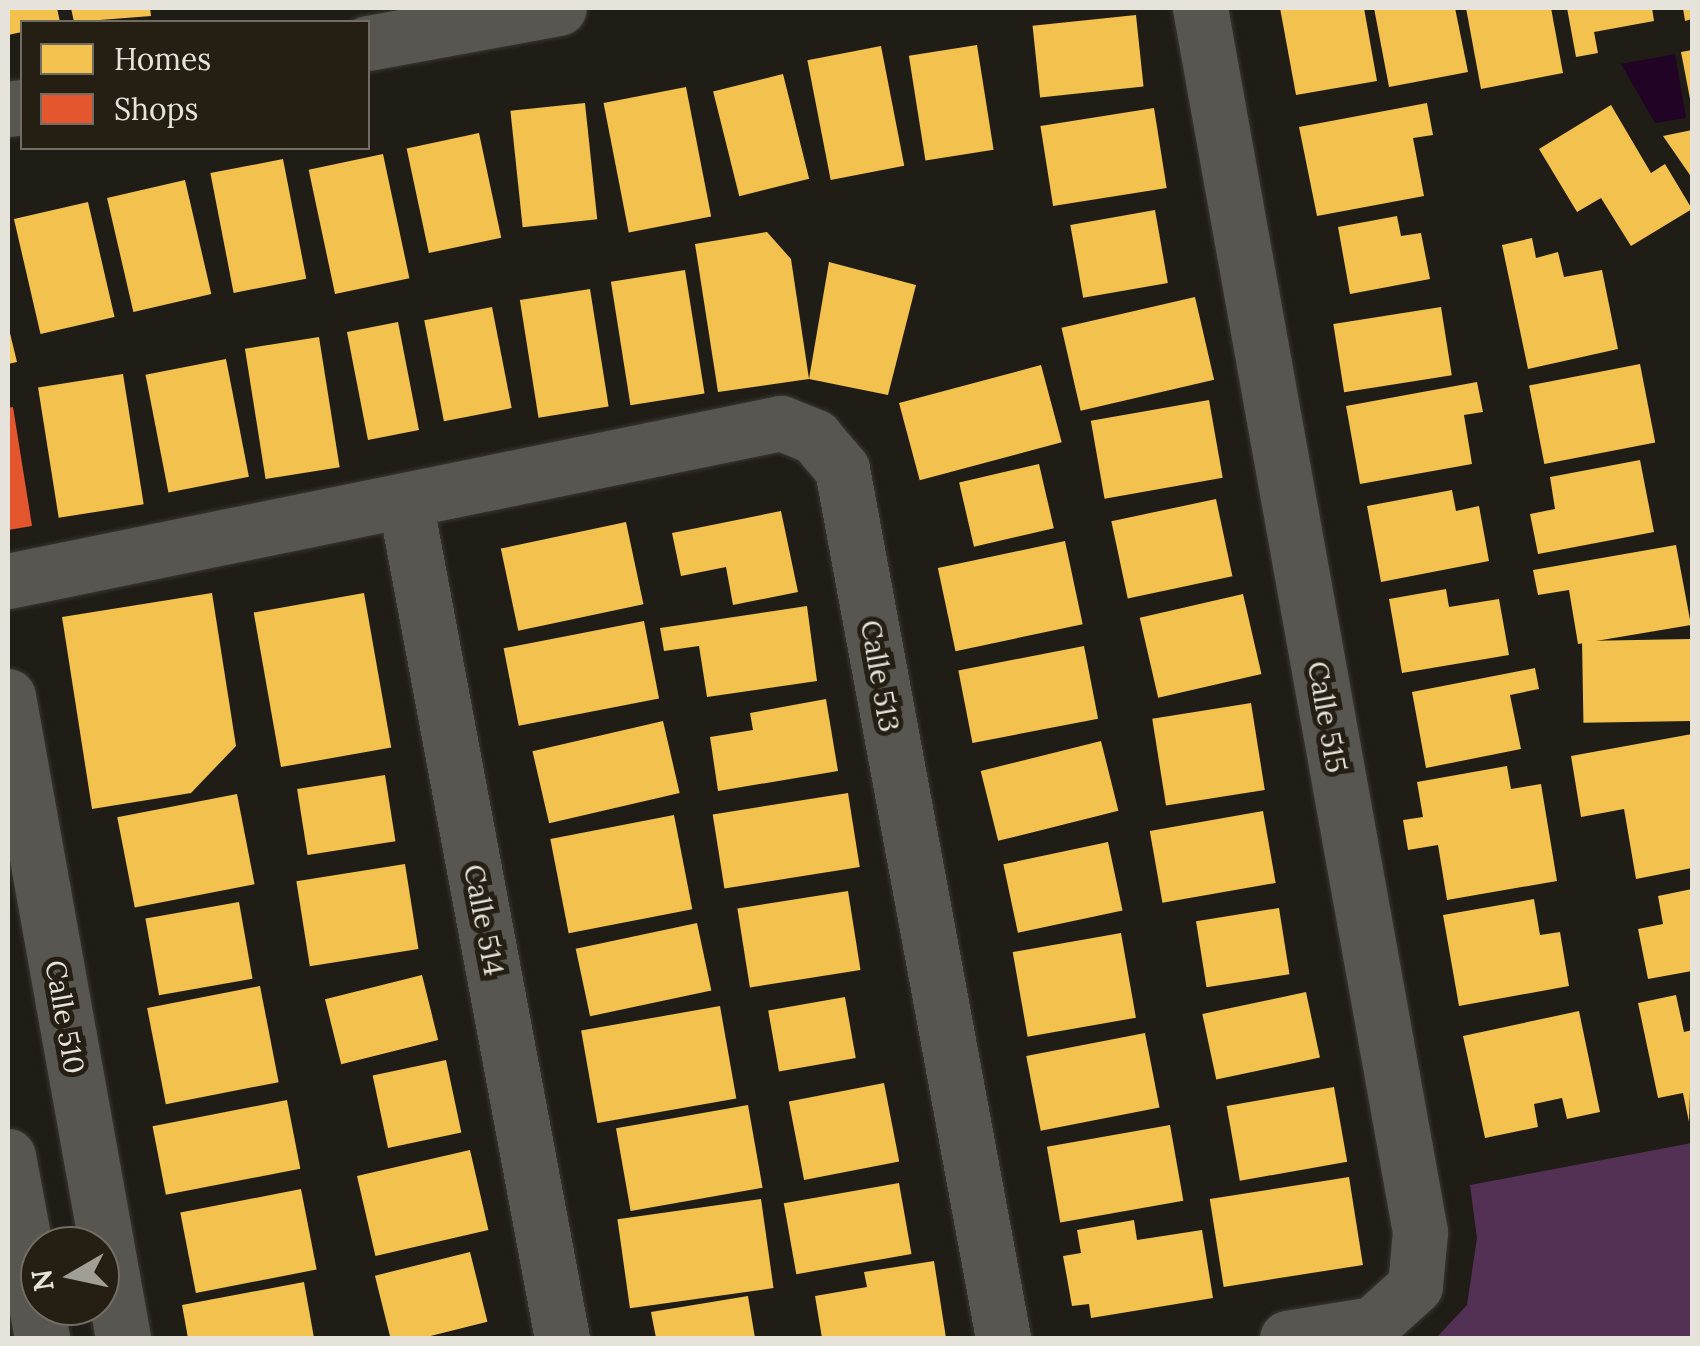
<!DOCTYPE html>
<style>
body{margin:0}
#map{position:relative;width:1700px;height:1346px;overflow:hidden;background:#201d17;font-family:Lora,serif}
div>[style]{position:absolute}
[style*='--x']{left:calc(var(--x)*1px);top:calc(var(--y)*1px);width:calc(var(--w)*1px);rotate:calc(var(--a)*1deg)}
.green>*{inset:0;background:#523155}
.water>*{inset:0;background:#210325}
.homes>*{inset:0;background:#f2c14e;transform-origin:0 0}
.shops>*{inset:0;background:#e4572e}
.roads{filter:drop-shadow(0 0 2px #393732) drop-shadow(0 0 2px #393732)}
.minor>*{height:55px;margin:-27.5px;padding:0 27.5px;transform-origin:27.5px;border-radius:27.5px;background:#585651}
span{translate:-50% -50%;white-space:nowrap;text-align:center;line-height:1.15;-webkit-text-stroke:10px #241e13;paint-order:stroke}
.street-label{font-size:28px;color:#e6e3db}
.frame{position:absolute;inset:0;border:10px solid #e6e3db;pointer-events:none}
.legend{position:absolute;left:20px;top:20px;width:350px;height:130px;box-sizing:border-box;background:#241e13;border:2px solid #726d63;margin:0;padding:12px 18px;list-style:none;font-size:30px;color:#e6e3db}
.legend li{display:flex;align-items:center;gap:20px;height:50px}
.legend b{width:50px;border:2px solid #726d63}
.north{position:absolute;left:20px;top:1226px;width:100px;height:100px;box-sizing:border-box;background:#241e13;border:2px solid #726d63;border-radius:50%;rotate:261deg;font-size:28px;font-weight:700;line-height:40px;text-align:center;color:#e6e3db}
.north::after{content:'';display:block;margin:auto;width:35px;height:45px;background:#a19e96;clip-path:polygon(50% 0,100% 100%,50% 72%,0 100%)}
</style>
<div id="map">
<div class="green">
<div style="clip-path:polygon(1692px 1143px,1692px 1338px,1436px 1338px,1467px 1305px,1477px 1238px,1470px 1185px)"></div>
</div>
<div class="water">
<div style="clip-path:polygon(1675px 54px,1686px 118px,1655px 123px,1621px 64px)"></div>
</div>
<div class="homes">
<div style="clip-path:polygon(8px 8px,57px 8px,60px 22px,22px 22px,22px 32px,8px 35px)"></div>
<div style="clip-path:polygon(71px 8px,150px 8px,151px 16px,74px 22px)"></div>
<div style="clip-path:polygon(1280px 8px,1364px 8px,1377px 81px,1296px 95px)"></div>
<div style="clip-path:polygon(1374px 8px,1455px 8px,1468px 72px,1389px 87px)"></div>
<div style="clip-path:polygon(1466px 8px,1551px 8px,1563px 73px,1481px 89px)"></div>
<div style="clip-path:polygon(1567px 8px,1652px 8px,1654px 21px,1594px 32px,1598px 53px,1576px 57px)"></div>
<div style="clip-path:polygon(1683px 8px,1692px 8px,1692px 19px,1685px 21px)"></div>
<div style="left:1136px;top:15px;width:72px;height:104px;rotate:84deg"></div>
<div style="left:977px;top:45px;width:106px;height:69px;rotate:81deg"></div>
<div style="left:881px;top:46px;width:122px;height:75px;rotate:79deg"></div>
<div style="clip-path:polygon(1692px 50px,1692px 104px,1691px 104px,1681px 52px)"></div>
<div style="left:783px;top:74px;width:108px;height:72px;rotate:76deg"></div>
<div style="left:686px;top:87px;width:132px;height:84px;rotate:79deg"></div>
<div style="left:585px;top:103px;width:117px;height:75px;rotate:84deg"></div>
<div style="clip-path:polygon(1427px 103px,1433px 135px,1413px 138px,1424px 196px,1317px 216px,1299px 127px)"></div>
<div style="clip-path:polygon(1611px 105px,1651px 173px,1665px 164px,1692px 209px,1631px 246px,1601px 198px,1577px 212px,1539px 149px)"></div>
<div style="left:1154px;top:108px;width:81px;height:115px;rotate:81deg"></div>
<div style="clip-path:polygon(1692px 130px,1692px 178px,1663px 136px)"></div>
<div style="left:479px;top:133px;width:107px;height:74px;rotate:78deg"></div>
<div style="left:383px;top:154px;width:127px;height:76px;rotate:78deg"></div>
<div style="left:283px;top:159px;width:122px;height:74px;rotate:79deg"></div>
<div style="left:185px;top:180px;width:117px;height:80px;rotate:77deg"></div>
<div style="left:88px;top:202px;width:118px;height:76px;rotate:77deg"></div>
<div style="left:1155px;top:210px;width:74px;height:86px;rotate:80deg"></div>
<div style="clip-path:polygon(1397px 216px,1401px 236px,1421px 233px,1430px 279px,1350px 294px,1338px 227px)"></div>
<div style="clip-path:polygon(767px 232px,791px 259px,809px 379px,718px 392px,695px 244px)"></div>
<div style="clip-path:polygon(1532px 238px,1536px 258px,1558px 252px,1564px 277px,1602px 270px,1618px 349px,1528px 369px,1502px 245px)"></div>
<div style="clip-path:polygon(829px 262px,916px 285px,888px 395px,809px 379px)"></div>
<div style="left:685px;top:270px;width:125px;height:75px;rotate:81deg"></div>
<div style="left:590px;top:289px;width:119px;height:71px;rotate:81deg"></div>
<div style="left:1195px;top:297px;width:85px;height:137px;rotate:77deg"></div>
<div style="left:492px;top:307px;width:103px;height:69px;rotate:79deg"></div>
<div style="left:1441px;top:307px;width:69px;height:109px;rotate:81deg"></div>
<div style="left:398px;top:322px;width:110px;height:52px;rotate:79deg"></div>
<div style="clip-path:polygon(8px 325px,17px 362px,8px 364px)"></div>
<div style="left:319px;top:337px;width:132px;height:75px;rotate:81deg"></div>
<div style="left:226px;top:359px;width:120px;height:82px;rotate:79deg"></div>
<div style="left:1640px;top:364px;width:80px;height:113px;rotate:79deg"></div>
<div style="left:1041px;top:365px;width:80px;height:147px;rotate:75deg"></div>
<div style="left:123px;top:374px;width:132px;height:86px;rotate:81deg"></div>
<div style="clip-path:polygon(1477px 382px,1483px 412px,1464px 415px,1472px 464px,1360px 484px,1346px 406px)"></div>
<div style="left:1209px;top:400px;width:79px;height:120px;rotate:80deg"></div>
<div style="clip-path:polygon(1640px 460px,1654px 532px,1538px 554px,1530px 514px,1555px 509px,1550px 477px)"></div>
<div style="left:1039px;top:464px;width:66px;height:82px;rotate:77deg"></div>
<div style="clip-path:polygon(1452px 490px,1456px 511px,1479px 506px,1489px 561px,1381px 582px,1367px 506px)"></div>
<div style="left:1216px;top:499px;width:79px;height:107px;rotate:78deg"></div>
<div style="clip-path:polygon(781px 511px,798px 592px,733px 605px,726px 567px,681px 576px,672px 533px)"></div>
<div style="left:626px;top:522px;width:84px;height:128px;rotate:78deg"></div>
<div style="left:1065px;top:541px;width:85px;height:130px;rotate:78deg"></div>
<div style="clip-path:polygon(1676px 545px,1691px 625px,1578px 644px,1569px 590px,1538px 595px,1533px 570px)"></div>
<div style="clip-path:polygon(1446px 589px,1449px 607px,1499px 599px,1509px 655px,1402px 673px,1389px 599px)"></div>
<div style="clip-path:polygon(212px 593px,236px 746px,191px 793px,92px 809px,62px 617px)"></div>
<div style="left:364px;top:593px;width:157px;height:112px;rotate:80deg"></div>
<div style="left:1243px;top:594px;width:82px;height:106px;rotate:77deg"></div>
<div style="clip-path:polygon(807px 606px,817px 681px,707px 697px,699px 646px,664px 651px,660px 628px)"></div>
<div style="left:644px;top:621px;width:79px;height:143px;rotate:79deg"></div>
<div style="left:1690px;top:639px;width:82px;height:108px;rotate:89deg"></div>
<div style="left:1084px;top:646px;width:74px;height:128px;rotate:79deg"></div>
<div style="clip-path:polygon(1535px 668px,1539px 689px,1510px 695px,1521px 749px,1426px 768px,1412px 692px)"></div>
<div style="clip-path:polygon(826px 699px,838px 771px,718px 791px,710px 737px,753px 730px,750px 713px)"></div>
<div style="left:1251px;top:703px;width:88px;height:100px;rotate:81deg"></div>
<div style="left:663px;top:721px;width:74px;height:134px;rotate:77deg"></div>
<div style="clip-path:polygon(1692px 734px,1692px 868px,1636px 879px,1624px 809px,1581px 817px,1571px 756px)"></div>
<div style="left:1101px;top:741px;width:72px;height:124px;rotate:76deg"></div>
<div style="clip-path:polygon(1507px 766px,1511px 789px,1541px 784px,1557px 881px,1447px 900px,1438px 845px,1408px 850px,1403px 820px,1423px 817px,1417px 782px)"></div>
<div style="left:385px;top:775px;width:67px;height:89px;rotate:81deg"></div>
<div style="left:848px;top:793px;width:75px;height:137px;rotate:81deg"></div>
<div style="left:237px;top:794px;width:92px;height:122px;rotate:79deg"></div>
<div style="left:1263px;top:811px;width:73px;height:115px;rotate:80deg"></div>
<div style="left:674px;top:815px;width:96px;height:126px;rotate:79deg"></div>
<div style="left:1108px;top:842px;width:70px;height:107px;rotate:78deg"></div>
<div style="left:405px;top:864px;width:86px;height:110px;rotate:81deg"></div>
<div style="clip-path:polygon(1692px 889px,1692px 971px,1648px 979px,1638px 929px,1663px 924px,1658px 896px)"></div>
<div style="left:848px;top:891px;width:80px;height:112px;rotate:81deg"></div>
<div style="clip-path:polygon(1534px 899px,1540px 935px,1560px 932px,1569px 986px,1459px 1006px,1443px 915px)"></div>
<div style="left:239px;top:902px;width:78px;height:95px;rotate:80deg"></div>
<div style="left:1279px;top:908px;width:67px;height:84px;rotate:81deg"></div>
<div style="left:697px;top:923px;width:69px;height:124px;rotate:78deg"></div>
<div style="left:1121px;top:933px;width:86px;height:110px;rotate:80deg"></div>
<div style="left:422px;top:975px;width:67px;height:100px;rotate:76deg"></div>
<div style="left:260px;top:986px;width:98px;height:115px;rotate:79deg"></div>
<div style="left:1306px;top:992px;width:67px;height:106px;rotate:78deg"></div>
<div style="clip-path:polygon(1676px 995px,1684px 1032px,1692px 1030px,1689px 1122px,1683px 1093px,1658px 1098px,1638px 1003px)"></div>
<div style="left:845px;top:997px;width:62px;height:78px;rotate:80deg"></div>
<div style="left:720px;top:1006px;width:94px;height:141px;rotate:80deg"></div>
<div style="clip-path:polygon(1579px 1011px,1600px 1112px,1567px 1119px,1562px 1098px,1534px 1104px,1538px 1127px,1485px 1138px,1463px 1036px)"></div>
<div style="left:1145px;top:1033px;width:76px;height:121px;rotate:79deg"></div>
<div style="left:446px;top:1060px;width:74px;height:75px;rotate:78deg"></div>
<div style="left:884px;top:1083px;width:80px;height:97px;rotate:79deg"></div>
<div style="left:1334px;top:1087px;width:76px;height:109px;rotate:80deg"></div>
<div style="left:287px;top:1100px;width:70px;height:137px;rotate:79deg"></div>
<div style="left:748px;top:1105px;width:84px;height:134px;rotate:80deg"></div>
<div style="left:1170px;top:1125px;width:77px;height:125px;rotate:80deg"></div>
<div style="left:470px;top:1150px;width:82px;height:116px;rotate:77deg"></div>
<div style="left:1349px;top:1177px;width:89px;height:141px;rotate:81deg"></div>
<div style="left:899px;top:1183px;width:72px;height:117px;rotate:80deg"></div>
<div style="left:301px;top:1189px;width:82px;height:123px;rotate:79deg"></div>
<div style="left:761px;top:1199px;width:90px;height:145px;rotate:82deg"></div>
<div style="clip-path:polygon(1134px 1220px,1137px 1240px,1202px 1230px,1213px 1298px,1091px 1318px,1089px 1304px,1072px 1306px,1063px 1256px,1081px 1253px,1077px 1230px)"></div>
<div style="left:470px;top:1252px;width:72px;height:98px;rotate:76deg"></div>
<div style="clip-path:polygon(934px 1261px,946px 1338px,822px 1338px,815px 1296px,867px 1287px,864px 1272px)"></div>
<div style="clip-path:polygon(304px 1282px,314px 1338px,188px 1338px,182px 1305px)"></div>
<div style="clip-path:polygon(748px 1296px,755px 1338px,656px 1338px,651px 1312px)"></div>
</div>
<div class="shops">
<div style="clip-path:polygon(13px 407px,32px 526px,8px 530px,8px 408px)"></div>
</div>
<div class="roads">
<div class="minor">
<div style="--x:1200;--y:8;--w:1244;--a:79.81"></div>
<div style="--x:1420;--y:1232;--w:54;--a:95.3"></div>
<div style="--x:1415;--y:1286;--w:57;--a:137.9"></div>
<div style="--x:1373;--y:1324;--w:87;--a:170.8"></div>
<div style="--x:368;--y:43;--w:194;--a:-10.4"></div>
<div style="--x:8;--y:109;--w:14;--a:-8"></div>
<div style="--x:405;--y:501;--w:852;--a:79.38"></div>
<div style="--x:8;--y:581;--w:789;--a:-11.55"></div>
<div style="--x:781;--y:423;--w:37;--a:22"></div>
<div style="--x:815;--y:437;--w:42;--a:49.8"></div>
<div style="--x:842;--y:469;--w:884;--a:79.5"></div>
<div style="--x:8;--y:696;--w:652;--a:79.84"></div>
<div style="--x:8;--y:1156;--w:185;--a:79.4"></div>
</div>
</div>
<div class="street-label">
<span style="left:880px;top:676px;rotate:80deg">Calle 513</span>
<span style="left:1327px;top:717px;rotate:80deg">Calle 515</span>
<span style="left:484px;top:920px;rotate:79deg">Calle 514</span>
<span style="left:65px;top:1017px;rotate:80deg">Calle 510</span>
</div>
<div class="frame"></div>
<ul class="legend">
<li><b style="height:28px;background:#f2c14e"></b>Homes</li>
<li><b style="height:28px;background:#e4572e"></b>Shops</li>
</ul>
<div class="north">N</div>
</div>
